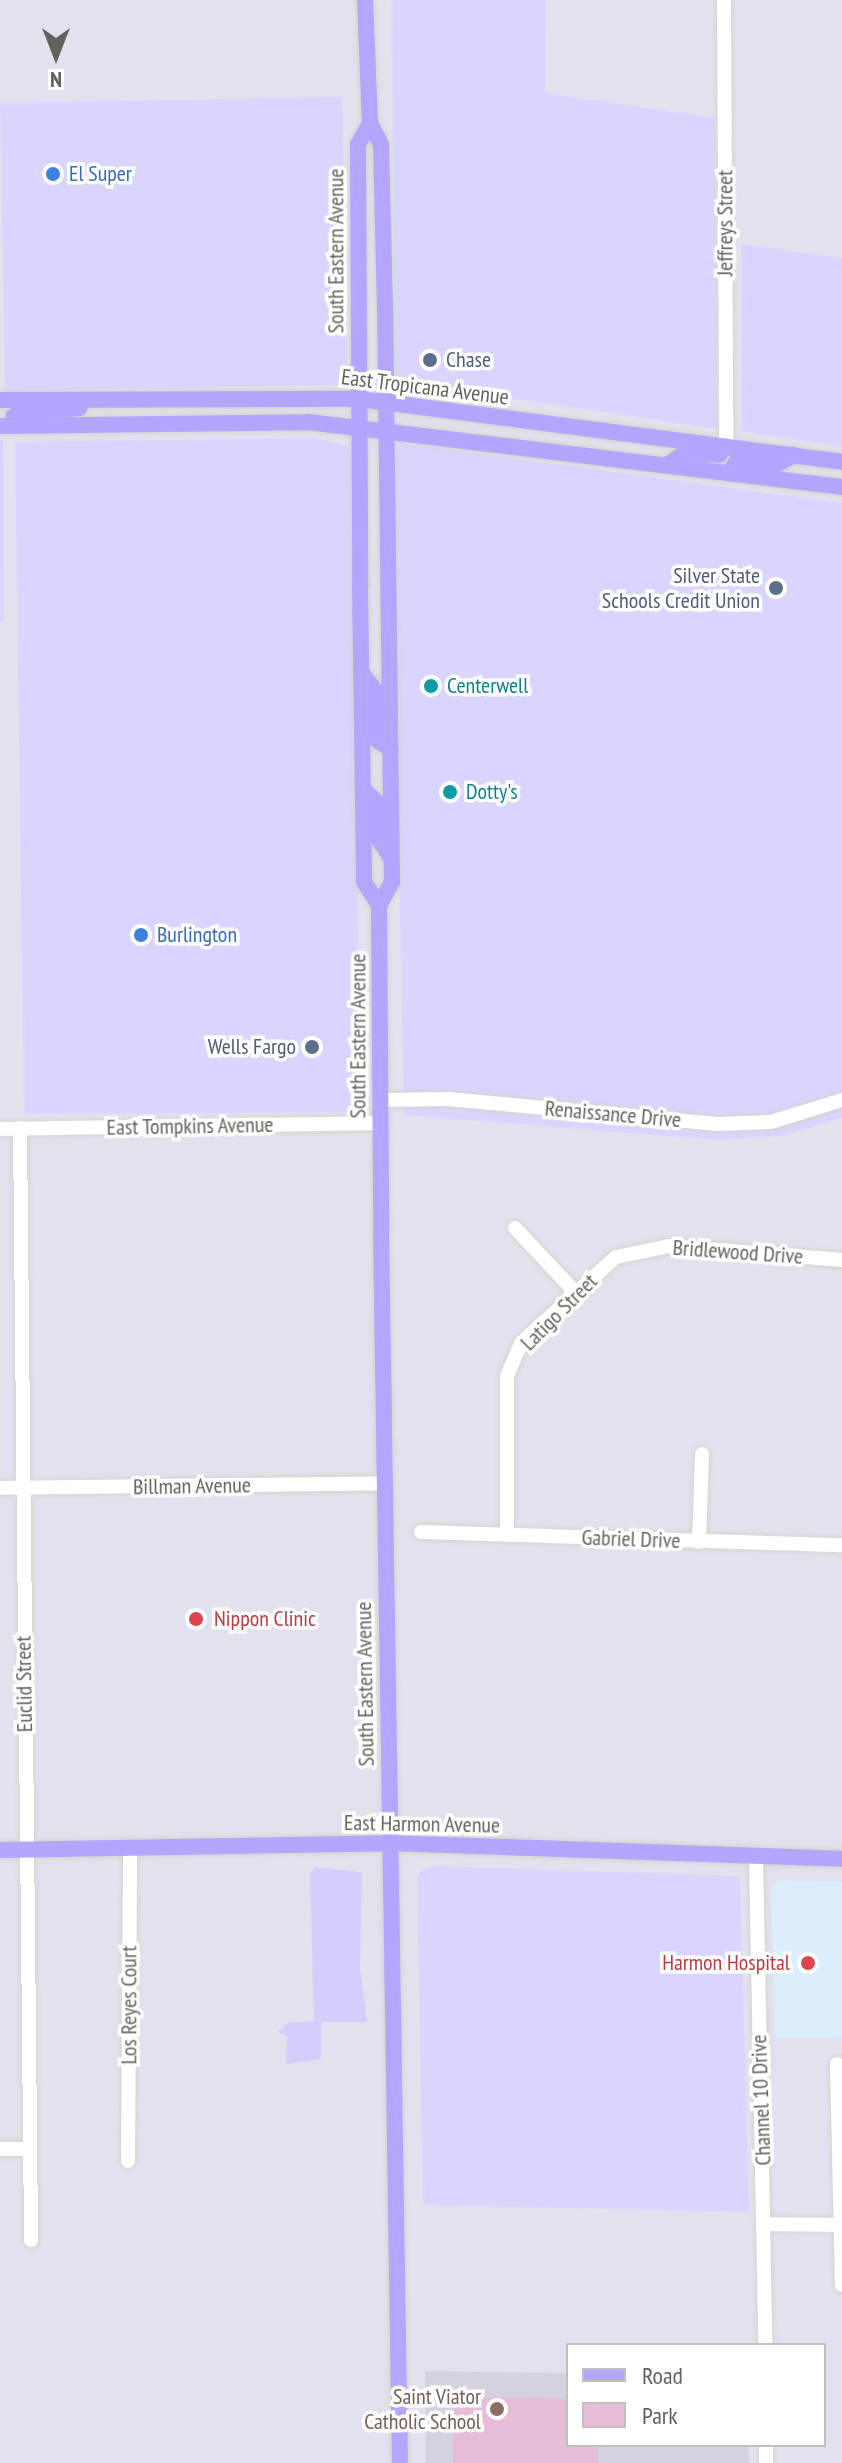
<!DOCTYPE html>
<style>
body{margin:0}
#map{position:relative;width:842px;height:2463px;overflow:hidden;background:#e3e1ee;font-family:"PT Sans Narrow",sans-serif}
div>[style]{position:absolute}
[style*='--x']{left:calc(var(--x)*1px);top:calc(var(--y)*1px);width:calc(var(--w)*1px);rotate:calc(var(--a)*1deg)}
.commercial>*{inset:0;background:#dad5ff;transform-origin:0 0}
.education>*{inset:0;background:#d4d2e0}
.medical>*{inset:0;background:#dceefc}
.green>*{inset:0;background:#e7bcd8}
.sand>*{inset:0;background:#d3cefc}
.roads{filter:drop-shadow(0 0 2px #d4d5cd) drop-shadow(0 0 2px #d4d5cd)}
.minor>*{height:14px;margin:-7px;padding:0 7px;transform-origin:7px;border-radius:7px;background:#fff}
.major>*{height:16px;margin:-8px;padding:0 8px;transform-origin:8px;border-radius:8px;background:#b6a5ff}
.dots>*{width:22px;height:22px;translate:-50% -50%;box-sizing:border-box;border:4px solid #fff;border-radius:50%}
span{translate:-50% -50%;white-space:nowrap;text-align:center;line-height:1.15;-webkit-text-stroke:7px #fff;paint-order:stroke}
.shop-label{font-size:22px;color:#366cbe}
.left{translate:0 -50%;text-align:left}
.street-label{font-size:22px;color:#63625a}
.service-label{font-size:22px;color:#4e5e75}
.right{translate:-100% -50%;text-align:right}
.culture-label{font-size:22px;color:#0d838f}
.health-label{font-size:22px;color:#be3a42}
.education-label{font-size:22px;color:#785e54}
.legend{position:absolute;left:566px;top:2343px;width:260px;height:104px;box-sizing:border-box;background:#fff;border:2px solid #c1c0bd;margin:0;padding:10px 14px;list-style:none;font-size:24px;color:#63625a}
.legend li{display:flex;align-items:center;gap:16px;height:40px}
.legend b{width:40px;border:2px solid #c1c0bd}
.north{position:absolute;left:16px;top:16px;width:80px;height:80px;-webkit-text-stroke:6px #fff;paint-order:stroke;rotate:180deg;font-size:22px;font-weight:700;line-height:32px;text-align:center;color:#63625a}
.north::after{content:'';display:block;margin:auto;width:28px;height:36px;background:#63625a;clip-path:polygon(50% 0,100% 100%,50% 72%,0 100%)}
</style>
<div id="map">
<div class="commercial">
<div style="clip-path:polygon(391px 0,546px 0,545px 93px,715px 118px,717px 429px,396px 381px)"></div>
<div style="left:342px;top:97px;width:288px;height:342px;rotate:89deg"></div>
<div style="clip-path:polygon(742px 244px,842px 258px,842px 447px,741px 431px)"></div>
<div style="clip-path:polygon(316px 438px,352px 447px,360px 1112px,24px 1114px,15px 442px)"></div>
<div style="clip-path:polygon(0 440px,3px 440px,4px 621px,0 621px)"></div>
<div style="clip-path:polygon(399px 443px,842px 503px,842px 1118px,781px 1136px,718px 1140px,404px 1115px,391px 461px)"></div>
<div style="clip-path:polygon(434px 1866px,740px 1876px,749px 2212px,423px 2205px,417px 1878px,422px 1870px)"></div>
</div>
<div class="education">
<div style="clip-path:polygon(425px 2371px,568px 2373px,568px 2445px,748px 2445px,749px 2463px,426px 2463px)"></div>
</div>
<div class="medical">
<div style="clip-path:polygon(778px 1880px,842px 1882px,842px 2038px,775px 2037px,771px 1890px)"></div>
</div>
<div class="green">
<div style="clip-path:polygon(454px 2397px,568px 2398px,568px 2445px,598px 2445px,598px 2463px,453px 2463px)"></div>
</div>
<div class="sand">
<div style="clip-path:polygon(315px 1867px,362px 1872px,360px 1968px,367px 2022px,321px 2022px,321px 2059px,286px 2064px,287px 2036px,278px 2032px,288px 2023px,314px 2021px,310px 1874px)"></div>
</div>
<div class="roads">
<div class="minor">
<div style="--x:724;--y:0;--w:446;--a:89.7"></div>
<div style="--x:380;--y:1100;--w:68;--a:-0.8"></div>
<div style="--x:448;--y:1099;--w:271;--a:5.3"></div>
<div style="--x:718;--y:1124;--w:53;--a:-2.2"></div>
<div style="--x:771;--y:1122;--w:74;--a:-17.2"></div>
<div style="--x:20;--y:1128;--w:1112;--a:89.43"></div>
<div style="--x:0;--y:1129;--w:380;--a:-0.9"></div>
<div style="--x:515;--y:1228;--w:88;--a:46.8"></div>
<div style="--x:0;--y:1488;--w:384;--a:-0.7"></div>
<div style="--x:421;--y:1532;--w:421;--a:1.8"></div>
<div style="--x:507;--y:1535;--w:159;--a:-90"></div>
<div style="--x:507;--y:1376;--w:36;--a:-67"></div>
<div style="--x:521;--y:1343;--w:128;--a:-42.2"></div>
<div style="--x:616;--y:1257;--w:54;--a:-11.7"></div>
<div style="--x:669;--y:1246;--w:174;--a:4.6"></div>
<div style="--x:699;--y:1542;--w:88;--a:-88"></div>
<div style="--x:756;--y:1856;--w:489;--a:88.9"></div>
<div style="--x:837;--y:2064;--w:221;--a:88.7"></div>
<div style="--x:0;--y:2149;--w:30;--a:0"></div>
<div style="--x:128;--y:2161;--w:313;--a:-89.6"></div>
<div style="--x:765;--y:2224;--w:77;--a:0.7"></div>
<div style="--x:766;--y:2445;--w:18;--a:90"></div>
</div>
<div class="major">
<div style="--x:365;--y:0;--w:123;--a:87.7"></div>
<div style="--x:370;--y:123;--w:25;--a:63"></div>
<div style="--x:381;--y:145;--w:159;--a:88.6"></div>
<div style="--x:385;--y:304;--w:578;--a:89.31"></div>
<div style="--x:392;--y:882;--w:26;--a:119"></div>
<div style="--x:379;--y:905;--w:327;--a:89.6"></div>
<div style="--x:381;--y:1232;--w:1231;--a:89.12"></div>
<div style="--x:370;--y:123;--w:25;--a:119"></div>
<div style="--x:358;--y:145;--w:442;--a:89.7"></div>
<div style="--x:360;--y:587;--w:295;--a:89.2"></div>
<div style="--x:364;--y:882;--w:27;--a:57"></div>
<div style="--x:0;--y:400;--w:359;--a:-0.2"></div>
<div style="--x:359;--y:399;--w:487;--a:7.4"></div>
<div style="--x:0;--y:426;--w:308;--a:-0.7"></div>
<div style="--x:308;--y:422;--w:538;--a:6.94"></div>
<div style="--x:12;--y:426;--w:10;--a:-79"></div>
<div style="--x:14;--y:416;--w:9;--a:-21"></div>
<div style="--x:22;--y:413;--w:58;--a:-4.9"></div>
<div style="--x:670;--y:463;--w:18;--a:-34"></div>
<div style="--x:685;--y:453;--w:34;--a:3"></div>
<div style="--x:719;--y:455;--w:11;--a:-52"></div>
<div style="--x:730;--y:472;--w:12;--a:-59"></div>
<div style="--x:736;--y:462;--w:40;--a:4.3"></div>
<div style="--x:776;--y:465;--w:21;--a:-29"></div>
<div style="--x:361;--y:672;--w:24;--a:52"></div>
<div style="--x:376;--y:691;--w:50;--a:87.7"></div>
<div style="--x:378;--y:741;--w:15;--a:32"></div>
<div style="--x:363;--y:789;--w:21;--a:43"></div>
<div style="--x:378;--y:803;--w:37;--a:88"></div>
<div style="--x:379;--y:840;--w:22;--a:56"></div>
<div style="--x:0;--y:1850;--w:390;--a:-1"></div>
<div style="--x:390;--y:1843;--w:452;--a:2"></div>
</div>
</div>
<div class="dots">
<div style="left:53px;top:174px;background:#3f7fe0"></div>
<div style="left:430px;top:360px;background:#5c6f8a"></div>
<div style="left:776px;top:588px;background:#5c6f8a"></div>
<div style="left:431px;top:686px;background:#0f9aa8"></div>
<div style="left:450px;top:792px;background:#0f9aa8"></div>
<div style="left:141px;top:935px;background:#3f7fe0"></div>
<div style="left:312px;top:1047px;background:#5c6f8a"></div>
<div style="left:196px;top:1619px;background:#e0444e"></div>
<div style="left:808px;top:1963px;background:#e0444e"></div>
<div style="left:497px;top:2409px;background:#8d6e63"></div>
</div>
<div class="shop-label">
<span class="left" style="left:69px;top:174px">El Super</span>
<span class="left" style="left:157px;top:935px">Burlington</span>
</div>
<div class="street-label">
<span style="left:725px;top:223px;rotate:-90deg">Jeffreys Street</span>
<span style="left:336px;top:251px;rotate:-90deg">South Eastern Avenue</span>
<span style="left:425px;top:387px;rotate:7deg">East Tropicana Avenue</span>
<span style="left:358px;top:1036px;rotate:-90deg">South Eastern Avenue</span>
<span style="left:613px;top:1114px;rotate:5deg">Renaissance Drive</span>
<span style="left:190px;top:1126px;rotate:-1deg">East Tompkins Avenue</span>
<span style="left:738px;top:1252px;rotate:4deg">Bridlewood Drive</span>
<span style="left:559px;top:1312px;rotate:-45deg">Latigo Street</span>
<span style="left:192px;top:1486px;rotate:-1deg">Billman Avenue</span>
<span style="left:631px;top:1539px;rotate:2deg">Gabriel Drive</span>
<span style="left:24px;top:1684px;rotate:-91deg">Euclid Street</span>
<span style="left:365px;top:1684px;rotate:-91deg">South Eastern Avenue</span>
<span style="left:422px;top:1824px;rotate:1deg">East Harmon Avenue</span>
<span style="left:129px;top:2005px;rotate:-90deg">Los Reyes Court</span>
<span style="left:761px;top:2100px;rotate:-92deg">Channel 10 Drive</span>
</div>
<div class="service-label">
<span class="left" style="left:446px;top:360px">Chase</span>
<span class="right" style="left:760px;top:588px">Silver State<br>Schools Credit Union</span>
<span class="right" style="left:296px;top:1047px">Wells Fargo</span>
</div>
<div class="culture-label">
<span class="left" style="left:447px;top:686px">Centerwell</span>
<span class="left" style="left:466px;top:792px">Dotty's</span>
</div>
<div class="health-label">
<span class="left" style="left:214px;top:1619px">Nippon Clinic</span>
<span class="right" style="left:790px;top:1963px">Harmon Hospital</span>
</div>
<div class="education-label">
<span class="right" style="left:481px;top:2409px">Saint Viator<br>Catholic School</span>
</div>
<ul class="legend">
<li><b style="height:10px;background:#b6a5ff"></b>Road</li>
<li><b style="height:22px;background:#e7bcd8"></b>Park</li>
</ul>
<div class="north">N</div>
</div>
